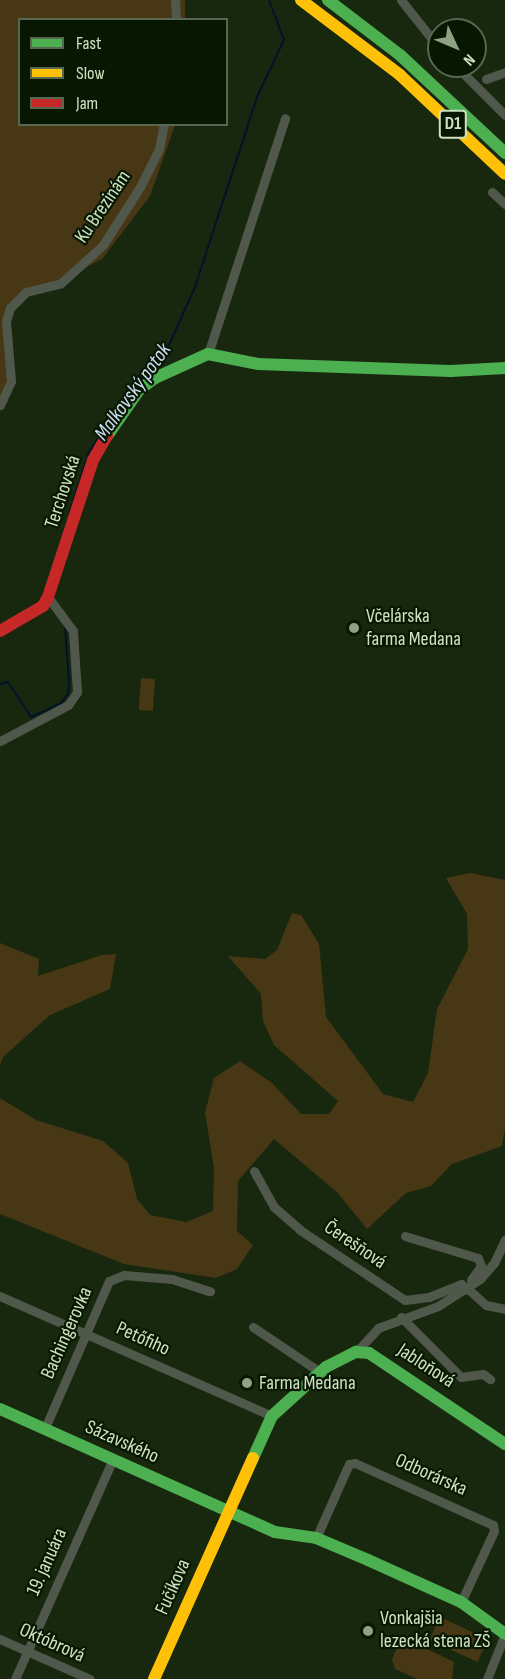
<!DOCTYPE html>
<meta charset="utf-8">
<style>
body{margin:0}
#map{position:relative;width:505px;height:1679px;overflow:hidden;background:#18280e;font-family:"Sofia Sans Condensed",sans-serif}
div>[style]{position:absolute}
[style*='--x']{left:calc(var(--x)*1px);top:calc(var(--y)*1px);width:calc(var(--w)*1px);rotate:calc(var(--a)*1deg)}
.green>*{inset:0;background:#483714;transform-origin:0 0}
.stream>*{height:2px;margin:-1px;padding:0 1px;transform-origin:1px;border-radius:1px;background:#02122a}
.street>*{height:9px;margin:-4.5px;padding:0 4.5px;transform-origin:4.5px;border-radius:4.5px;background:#50584c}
.fast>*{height:12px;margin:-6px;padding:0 6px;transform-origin:6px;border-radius:6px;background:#4caf50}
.slow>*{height:12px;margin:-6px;padding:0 6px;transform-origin:6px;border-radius:6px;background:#ffc107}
.jam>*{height:12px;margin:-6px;padding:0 6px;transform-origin:6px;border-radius:6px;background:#c62828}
.dots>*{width:16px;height:16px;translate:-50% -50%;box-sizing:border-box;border:3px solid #081702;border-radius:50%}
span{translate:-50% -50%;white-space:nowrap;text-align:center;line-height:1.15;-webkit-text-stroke:4.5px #081702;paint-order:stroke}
.shield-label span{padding:2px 4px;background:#081702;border:2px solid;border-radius:4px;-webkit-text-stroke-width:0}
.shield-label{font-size:18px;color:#cce2c2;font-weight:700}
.street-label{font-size:20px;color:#cce2c2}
.poi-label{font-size:20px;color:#cce2c2}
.left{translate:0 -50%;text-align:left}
.water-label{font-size:21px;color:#cddff7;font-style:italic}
.legend{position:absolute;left:18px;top:18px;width:210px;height:108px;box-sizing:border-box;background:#081702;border:2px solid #56684f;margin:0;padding:8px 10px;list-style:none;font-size:18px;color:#cce2c2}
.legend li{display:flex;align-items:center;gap:12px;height:30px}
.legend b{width:30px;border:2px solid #56684f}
.north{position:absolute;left:427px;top:18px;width:60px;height:60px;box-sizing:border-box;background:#081702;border:2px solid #56684f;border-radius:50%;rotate:134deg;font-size:16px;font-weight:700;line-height:24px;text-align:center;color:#cce2c2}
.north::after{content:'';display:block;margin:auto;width:21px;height:27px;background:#8da183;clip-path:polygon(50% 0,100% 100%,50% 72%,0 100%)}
</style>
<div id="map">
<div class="green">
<div style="clip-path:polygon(0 0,185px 0,185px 19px,20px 20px,20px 124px,175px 125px,150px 196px,102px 259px,10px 306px,10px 384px,0 398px)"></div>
<div style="left:141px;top:678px;width:14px;height:32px;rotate:4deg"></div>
<div style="clip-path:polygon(470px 873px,505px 880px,505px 1127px,502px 1146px,452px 1164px,431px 1186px,406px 1193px,367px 1229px,337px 1192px,274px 1139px,238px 1181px,237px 1231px,253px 1245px,237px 1269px,216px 1278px,124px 1264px,0 1214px,0 1098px,36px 1120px,103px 1141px,128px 1163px,137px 1199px,150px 1215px,186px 1222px,213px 1211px,214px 1168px,205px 1113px,214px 1078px,240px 1061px,272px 1083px,301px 1114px,329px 1114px,338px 1101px,274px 1045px,263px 1021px,261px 994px,228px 956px,265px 959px,277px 950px,292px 913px,301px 915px,319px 944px,326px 1017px,383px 1094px,413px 1102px,428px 1073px,437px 1009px,468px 949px,467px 914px,446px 878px)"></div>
<div style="clip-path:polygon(0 943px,39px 959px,38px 976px,102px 955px,116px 954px,110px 989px,50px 1015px,3px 1057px,0 1066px)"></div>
<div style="left:440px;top:1617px;width:53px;height:25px;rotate:25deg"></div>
<div style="clip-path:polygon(408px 1640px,454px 1662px,452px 1679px,417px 1679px,395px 1669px,392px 1659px,399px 1643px)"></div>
</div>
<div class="stream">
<div style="--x:118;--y:407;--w:80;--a:-50.6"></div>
<div style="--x:169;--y:345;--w:64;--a:-65.9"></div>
<div style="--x:195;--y:287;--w:200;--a:-71.9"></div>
<div style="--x:257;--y:97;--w:63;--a:-64.7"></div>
<div style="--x:284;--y:40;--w:43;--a:-110.6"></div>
<div style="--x:69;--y:515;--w:63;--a:-72.4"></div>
<div style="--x:88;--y:455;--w:51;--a:-59.4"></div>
<div style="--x:0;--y:684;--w:8;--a:-14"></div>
<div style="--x:8;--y:682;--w:42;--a:56.7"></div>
<div style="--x:31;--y:717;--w:33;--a:-25"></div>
<div style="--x:61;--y:703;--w:11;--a:-52"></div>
<div style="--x:68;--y:694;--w:12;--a:-85"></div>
<div style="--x:69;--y:682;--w:56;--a:-94.1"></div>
</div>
<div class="street">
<div style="--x:175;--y:0;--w:20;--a:87"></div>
<div style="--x:401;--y:0;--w:61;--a:51.6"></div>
<div style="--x:456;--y:66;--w:69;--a:45"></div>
<div style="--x:486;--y:79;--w:20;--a:-20"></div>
<div style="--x:492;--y:192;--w:18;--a:43"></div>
<div style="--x:208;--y:354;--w:248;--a:-71.9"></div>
<div style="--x:0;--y:405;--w:26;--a:-65"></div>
<div style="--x:11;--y:381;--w:60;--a:-94.8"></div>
<div style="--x:6;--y:321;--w:14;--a:-73"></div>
<div style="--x:10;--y:308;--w:23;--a:-45"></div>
<div style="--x:26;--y:292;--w:36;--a:-14"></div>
<div style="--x:61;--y:283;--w:57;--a:-42.1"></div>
<div style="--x:103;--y:245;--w:69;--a:-57.5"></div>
<div style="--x:140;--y:187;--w:42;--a:-63.4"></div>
<div style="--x:159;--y:149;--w:25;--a:-79"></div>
<div style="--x:0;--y:741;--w:77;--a:-27.9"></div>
<div style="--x:68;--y:705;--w:16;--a:-55"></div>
<div style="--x:77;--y:692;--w:61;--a:-93.8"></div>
<div style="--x:73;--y:631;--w:42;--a:-126.3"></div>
<div style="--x:254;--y:1171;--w:41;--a:60.9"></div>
<div style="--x:274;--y:1207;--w:35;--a:41"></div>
<div style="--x:300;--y:1230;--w:126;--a:33.7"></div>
<div style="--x:405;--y:1300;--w:24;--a:-7"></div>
<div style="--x:429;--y:1297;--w:35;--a:-22"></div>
<div style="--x:461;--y:1284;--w:7;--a:56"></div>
<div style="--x:405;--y:1236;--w:76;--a:16.8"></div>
<div style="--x:478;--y:1258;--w:9;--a:69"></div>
<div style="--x:481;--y:1266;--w:17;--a:126"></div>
<div style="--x:467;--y:1288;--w:25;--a:42"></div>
<div style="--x:486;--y:1305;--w:19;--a:12"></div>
<div style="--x:0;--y:1296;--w:297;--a:23.8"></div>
<div style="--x:401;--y:1317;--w:85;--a:45"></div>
<div style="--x:461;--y:1377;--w:22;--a:-8"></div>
<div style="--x:483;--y:1374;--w:9;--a:36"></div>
<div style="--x:253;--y:1327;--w:81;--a:33.9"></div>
<div style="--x:356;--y:1352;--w:33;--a:-47"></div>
<div style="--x:378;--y:1328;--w:64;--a:-20.1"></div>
<div style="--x:438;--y:1306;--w:50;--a:-32.7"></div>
<div style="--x:480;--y:1279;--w:21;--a:-49"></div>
<div style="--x:494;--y:1263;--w:26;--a:-65"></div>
<div style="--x:45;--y:1428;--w:160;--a:-66.5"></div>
<div style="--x:109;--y:1281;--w:16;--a:-22"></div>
<div style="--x:124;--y:1275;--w:48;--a:4.8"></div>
<div style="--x:172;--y:1279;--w:40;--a:18"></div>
<div style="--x:316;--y:1538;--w:81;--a:-66"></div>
<div style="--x:349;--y:1464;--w:6;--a:-9"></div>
<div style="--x:355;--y:1463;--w:151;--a:24.2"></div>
<div style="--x:493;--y:1525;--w:6;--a:81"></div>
<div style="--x:494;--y:1531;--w:78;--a:114.9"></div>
<div style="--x:0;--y:1639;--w:98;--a:24"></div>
<div style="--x:15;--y:1679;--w:241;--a:-66"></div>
<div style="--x:487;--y:1679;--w:48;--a:-68.2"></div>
</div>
<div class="fast">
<div style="--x:328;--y:0;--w:91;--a:37.4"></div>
<div style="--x:400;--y:55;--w:144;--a:43"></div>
<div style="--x:107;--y:436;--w:56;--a:-55.2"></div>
<div style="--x:139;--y:390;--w:20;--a:-37"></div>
<div style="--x:155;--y:378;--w:58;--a:-24.4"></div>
<div style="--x:208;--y:354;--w:51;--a:11.3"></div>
<div style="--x:258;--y:364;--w:193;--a:2.1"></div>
<div style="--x:451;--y:371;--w:54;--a:-3.2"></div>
<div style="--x:0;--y:1409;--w:301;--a:24.1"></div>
<div style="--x:275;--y:1532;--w:41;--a:8.3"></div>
<div style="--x:316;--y:1538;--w:56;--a:22.9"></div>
<div style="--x:368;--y:1560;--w:102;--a:24.3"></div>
<div style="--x:461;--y:1602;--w:54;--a:36"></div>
<div style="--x:253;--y:1458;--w:46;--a:-65.7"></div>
<div style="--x:272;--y:1416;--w:73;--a:-42.2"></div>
<div style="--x:326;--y:1367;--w:34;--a:-27"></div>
<div style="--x:356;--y:1352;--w:13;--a:4"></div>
<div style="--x:369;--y:1353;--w:164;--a:33.8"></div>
</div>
<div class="slow">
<div style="--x:301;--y:0;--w:124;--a:37.1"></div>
<div style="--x:400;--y:75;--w:144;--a:43.3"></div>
<div style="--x:154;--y:1679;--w:242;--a:-65.9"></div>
</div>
<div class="jam">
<div style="--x:0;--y:631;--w:50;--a:-30.2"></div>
<div style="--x:43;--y:606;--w:10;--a:-61"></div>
<div style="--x:48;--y:597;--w:144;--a:-71.8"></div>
<div style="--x:93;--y:460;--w:28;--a:-60"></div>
</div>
<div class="dots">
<div style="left:354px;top:628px;background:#8da183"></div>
<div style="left:247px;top:1383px;background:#8da183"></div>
<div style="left:368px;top:1631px;background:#8da183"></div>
</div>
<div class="shield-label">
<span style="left:453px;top:124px">D1</span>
</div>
<div class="street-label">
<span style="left:103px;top:207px;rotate:-56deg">Ku Brezinám</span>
<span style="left:63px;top:492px;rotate:-72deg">Terchovská</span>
<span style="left:355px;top:1245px;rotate:34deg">Čerešňová</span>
<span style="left:67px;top:1333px;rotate:-66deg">Bachingerovka</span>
<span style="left:143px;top:1339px;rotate:24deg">Petőfiho</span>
<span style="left:426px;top:1366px;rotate:33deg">Jabloňová</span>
<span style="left:122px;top:1442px;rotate:24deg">Sázavského</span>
<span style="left:431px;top:1475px;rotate:24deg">Odborárska</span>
<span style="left:47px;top:1562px;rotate:-66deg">19. januára</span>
<span style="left:173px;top:1587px;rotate:-66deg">Fučíkova</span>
<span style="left:52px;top:1643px;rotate:24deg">Októbrová</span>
</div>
<div class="poi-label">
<span class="left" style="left:366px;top:628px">Včelárska<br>farma Medana</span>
<span class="left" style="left:259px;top:1383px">Farma Medana</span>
<span class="left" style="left:380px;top:1630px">Vonkajšia<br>lezecká stena ZŠ</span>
</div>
<div class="water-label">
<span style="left:133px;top:392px;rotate:-54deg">Malkovský potok</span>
</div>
<ul class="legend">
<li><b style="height:8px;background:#4caf50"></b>Fast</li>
<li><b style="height:8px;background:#ffc107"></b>Slow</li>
<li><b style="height:8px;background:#c62828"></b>Jam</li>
</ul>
<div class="north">N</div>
</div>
